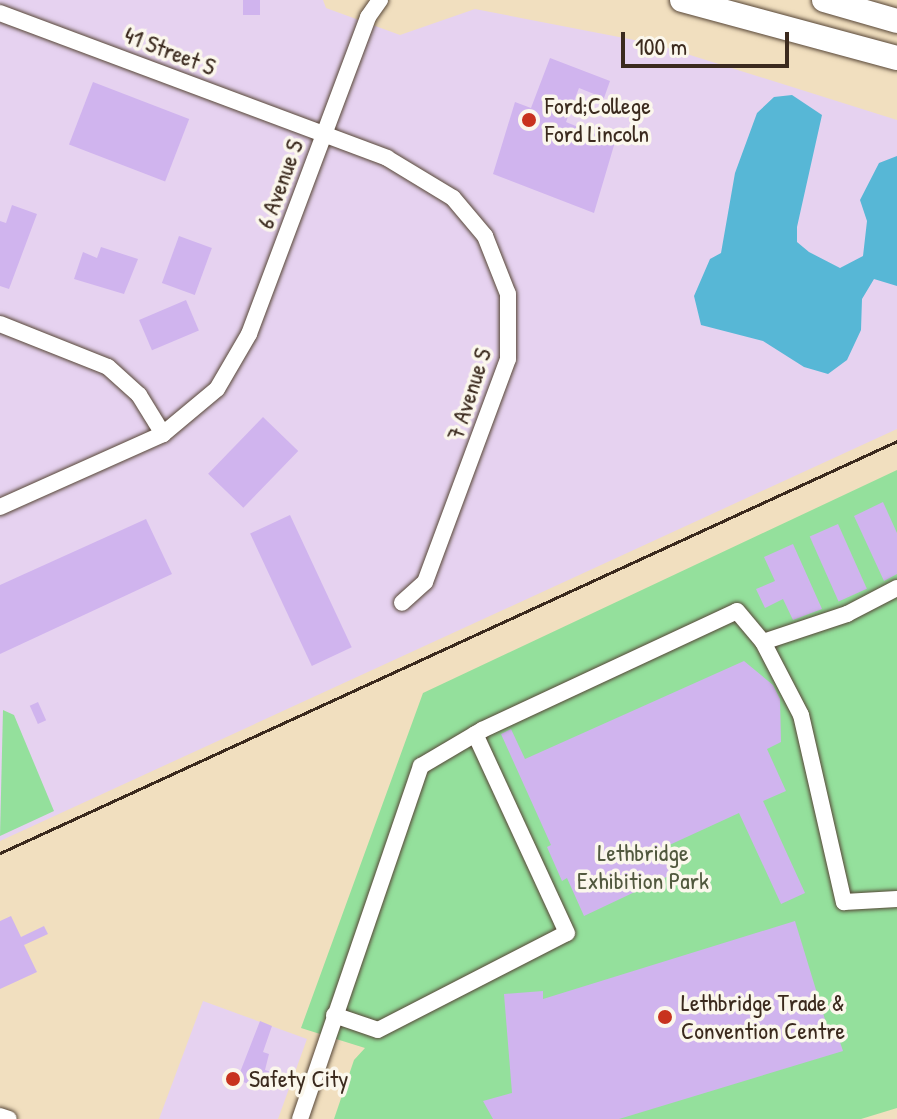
<!DOCTYPE html>
<style>
body{margin:0}
#map{position:relative;width:897px;height:1119px;overflow:hidden;background:#f1dfbf;font-family:"Patrick Hand",sans-serif}
div>[style]{position:absolute}
[style*='--x']{left:calc(var(--x)*1px);top:calc(var(--y)*1px);width:calc(var(--w)*1px);rotate:calc(var(--a)*1deg)}
.built>*{inset:0;background:#e6d2f0}
.green>*{inset:0;background:#94e09c}
.water>*{inset:0;background:#57b7d6}
.building>*{inset:0;background:#d0b4ee;transform-origin:0 0}
.roads{filter:drop-shadow(0 0 2px #564536) drop-shadow(0 0 2px #564536)}
.minor>*{height:16px;margin:-8px;padding:0 8px;transform-origin:8px;border-radius:8px;background:#fff}
.highway>*{height:24px;margin:-12px;padding:0 12px;transform-origin:12px;border-radius:12px;background:#fff}
.rail>*{height:3px;margin:-1.5px;padding:0 1.5px;transform-origin:1.5px;border-radius:1.5px;background:#3b2a1e}
.dots>*{width:22px;height:22px;translate:-50% -50%;box-sizing:border-box;border:4px solid #fbf7ec;border-radius:50%}
span{translate:-50% -50%;white-space:nowrap;text-align:center;line-height:1.15;-webkit-text-stroke:7px #fbf7ec;paint-order:stroke}
.street-label{font-size:24px;color:#3b2a1e}
.poi-label{font-size:24px;color:#3b2a1e}
.left{translate:0 -50%;text-align:left}
.park-label{font-size:24px;color:#51583e}
.scale{position:absolute;left:621px;top:32px;width:168px;height:36px;box-sizing:border-box;border:4px solid #3b2a1e;border-top:0;padding-left:10px;font-size:24px;line-height:28px;white-space:nowrap;color:#3b2a1e;-webkit-text-stroke:6px #fbf7ec;paint-order:stroke}
</style>
<div id="map">
<div class="built">
<div style="clip-path:polygon(0 0,323px 0,326px 8px,400px 35px,475px 9px,655px 44px,897px 120px,897px 429px,0 841px)"></div>
<div style="clip-path:polygon(203px 1001px,307px 1039px,278px 1119px,159px 1119px)"></div>
</div>
<div class="green">
<div style="clip-path:polygon(897px 470px,897px 1108px,861px 1119px,334px 1119px,354px 1060px,365px 1048px,301px 1028px,423px 693px)"></div>
<div style="clip-path:polygon(3px 710px,14px 715px,54px 811px,0 836px)"></div>
</div>
<div class="water">
<div style="clip-path:polygon(792px 95px,822px 115px,797px 227px,797px 242px,809px 252px,840px 268px,863px 256px,867px 221px,860px 200px,879px 163px,897px 156px,897px 286px,874px 279px,862px 299px,861px 330px,847px 360px,828px 374px,804px 367px,763px 341px,701px 325px,694px 296px,710px 259px,721px 253px,735px 173px,757px 113px,774px 97px)"></div>
</div>
<div class="building">
<div style="left:243px;top:0;width:17px;height:15px"></div>
<div style="clip-path:polygon(550px 58px,610px 81px,604px 98px,579px 88px,566px 122px,615px 142px,594px 213px,493px 174px,515px 102px,531px 108px)"></div>
<div style="left:93px;top:82px;width:103px;height:67px;rotate:21deg"></div>
<div style="clip-path:polygon(12px 205px,37px 214px,9px 289px,0 286px,0 221px,6px 223px)"></div>
<div style="left:179px;top:236px;width:35px;height:50px;rotate:20deg"></div>
<div style="clip-path:polygon(101px 247px,138px 259px,124px 294px,74px 279px,83px 252px,97px 258px)"></div>
<div style="left:186px;top:300px;width:33px;height:51px;rotate:67deg"></div>
<div style="left:263px;top:417px;width:49px;height:79px;rotate:44deg"></div>
<div style="clip-path:polygon(883px 502px,897px 533px,897px 574px,884px 581px,854px 516px)"></div>
<div style="left:290px;top:515px;width:146px;height:44px;rotate:65deg"></div>
<div style="clip-path:polygon(146px 519px,172px 574px,0 654px,0 585px)"></div>
<div style="left:838px;top:524px;width:71px;height:31px;rotate:66deg"></div>
<div style="clip-path:polygon(793px 544px,822px 609px,793px 620px,783px 599px,765px 608px,756px 589px,775px 581px,764px 557px)"></div>
<div style="clip-path:polygon(744px 661px,773px 685px,780px 699px,781px 742px,767px 749px,786px 791px,763px 801px,805px 893px,781px 904px,739px 813px,665px 847px,677px 872px,584px 916px,567px 878px,562px 881px,547px 847px,551px 845px,501px 734px,511px 729px,525px 759px)"></div>
<div style="left:38px;top:702px;width:20px;height:9px;rotate:66deg"></div>
<div style="clip-path:polygon(11px 916px,21px 937px,44px 926px,48px 934px,24px 945px,37px 972px,0 989px,0 921px)"></div>
<div style="clip-path:polygon(795px 921px,831px 1039px,838px 1036px,843px 1051px,619px 1119px,493px 1119px,483px 1101px,512px 1093px,504px 994px,543px 991px,543px 999px)"></div>
<div style="clip-path:polygon(260px 1021px,272px 1026px,263px 1052px,269px 1054px,265px 1070px,271px 1072px,258px 1087px,237px 1080px)"></div>
</div>
<div class="roads">
<div class="minor">
<div style="--x:0;--y:13;--w:413;--a:20.5"></div>
<div style="--x:387;--y:158;--w:77;--a:31.2"></div>
<div style="--x:453;--y:198;--w:50;--a:49.9"></div>
<div style="--x:485;--y:236;--w:62;--a:68.4"></div>
<div style="--x:508;--y:294;--w:65;--a:90"></div>
<div style="--x:508;--y:359;--w:238;--a:110.4"></div>
<div style="--x:425;--y:582;--w:31;--a:138"></div>
<div style="--x:0;--y:324;--w:116;--a:21.7"></div>
<div style="--x:108;--y:367;--w:42;--a:42.1"></div>
<div style="--x:139;--y:395;--w:46;--a:58.4"></div>
<div style="--x:0;--y:507;--w:179;--a:-24.1"></div>
<div style="--x:163;--y:434;--w:70;--a:-39.8"></div>
<div style="--x:217;--y:389;--w:64;--a:-59.8"></div>
<div style="--x:249;--y:334;--w:339;--a:-69.4"></div>
<div style="--x:368;--y:17;--w:21;--a:-55"></div>
<div style="--x:763;--y:642;--w:89;--a:-18.4"></div>
<div style="--x:847;--y:614;--w:56;--a:-27.5"></div>
<div style="--x:334;--y:1015;--w:46;--a:18.8"></div>
<div style="--x:378;--y:1030;--w:212;--a:-27.2"></div>
<div style="--x:567;--y:933;--w:219;--a:-114.8"></div>
<div style="--x:0;--y:1116;--w:9;--a:18"></div>
<div style="--x:300;--y:1119;--w:373;--a:-71.1"></div>
<div style="--x:421;--y:766;--w:71;--a:-30.5"></div>
<div style="--x:482;--y:730;--w:281;--a:-25"></div>
<div style="--x:737;--y:611;--w:40;--a:50"></div>
<div style="--x:763;--y:642;--w:82;--a:62.5"></div>
<div style="--x:801;--y:715;--w:192;--a:77.1"></div>
<div style="--x:844;--y:902;--w:53;--a:-3.2"></div>
</div>
<div class="highway">
<div style="--x:682;--y:0;--w:223;--a:15.1"></div>
<div style="--x:824;--y:0;--w:76;--a:16"></div>
</div>
</div>
<div class="rail">
<div style="--x:0;--y:853;--w:987;--a:-24.67"></div>
</div>
<div class="dots">
<div style="left:529px;top:120px;background:#c8321e"></div>
<div style="left:665px;top:1017px;background:#c8321e"></div>
<div style="left:233px;top:1079px;background:#c8321e"></div>
</div>
<div class="street-label">
<span style="left:170px;top:51px;rotate:21deg">41 Street S</span>
<span style="left:280px;top:184px;rotate:-70deg">6 Avenue S</span>
<span style="left:469px;top:394px;rotate:-72deg">7 Avenue S</span>
</div>
<div class="poi-label">
<span class="left" style="left:545px;top:120px">Ford;College<br>Ford Lincoln</span>
<span class="left" style="left:681px;top:1017px">Lethbridge Trade &amp;<br>Convention Centre</span>
<span class="left" style="left:249px;top:1079px">Safety City</span>
</div>
<div class="park-label">
<span style="left:643px;top:867px">Lethbridge<br>Exhibition Park</span>
</div>
<div class="scale">100 m</div>
</div>
